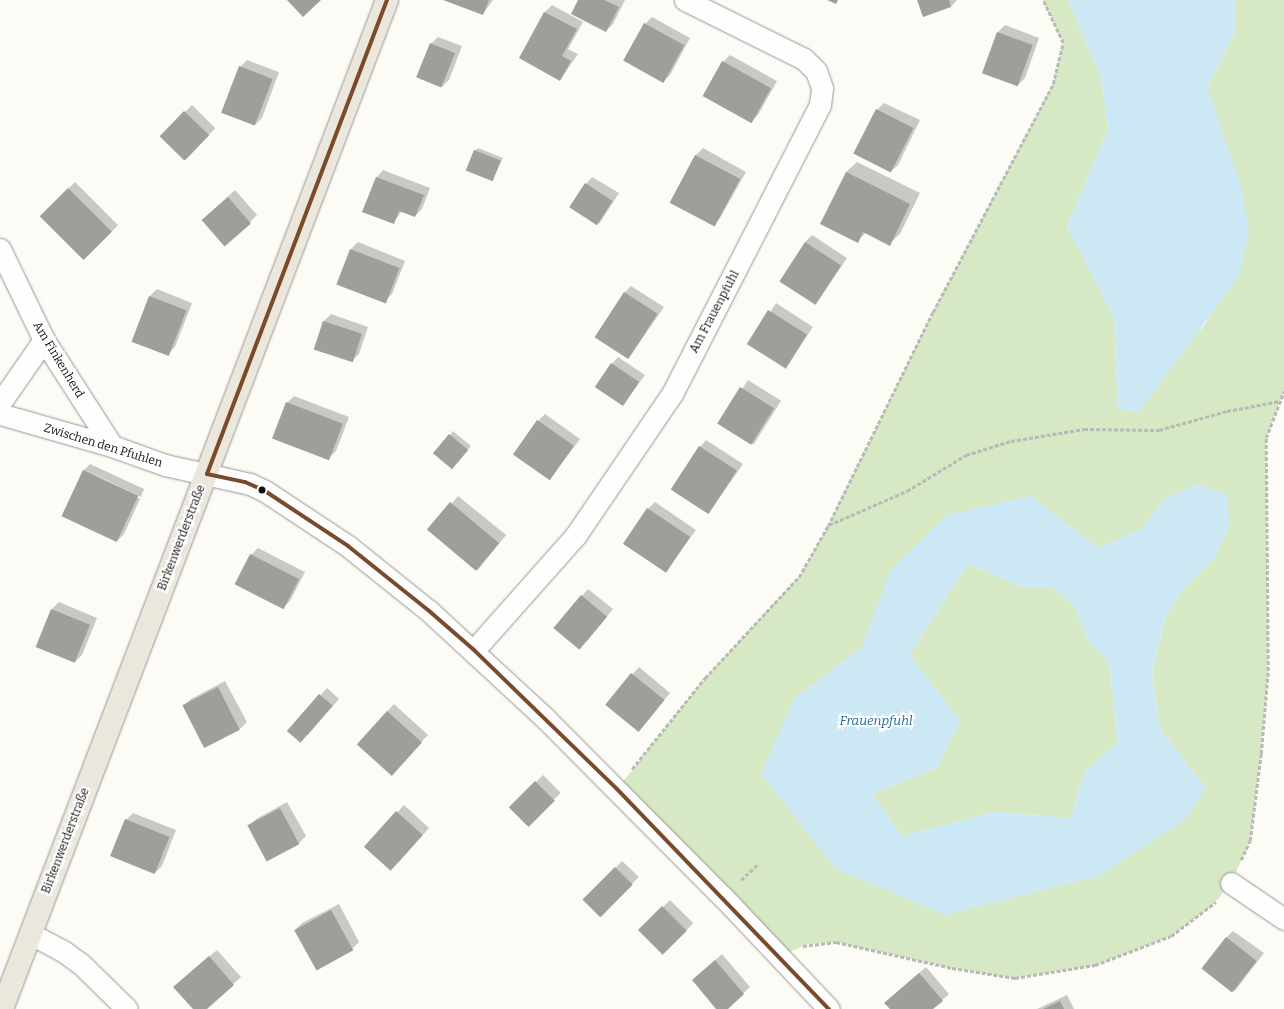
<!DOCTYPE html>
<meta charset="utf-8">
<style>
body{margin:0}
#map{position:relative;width:1284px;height:1009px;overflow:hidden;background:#fcfbf5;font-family:Bitter,serif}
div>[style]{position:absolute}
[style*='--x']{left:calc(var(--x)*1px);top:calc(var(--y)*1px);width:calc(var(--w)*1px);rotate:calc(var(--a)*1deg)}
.forest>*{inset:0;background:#d7e8c4}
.water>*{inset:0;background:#cce8f5}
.shadow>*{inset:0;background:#0003;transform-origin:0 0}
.building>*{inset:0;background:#a09e9a;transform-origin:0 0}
.path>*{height:2.5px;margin-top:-1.25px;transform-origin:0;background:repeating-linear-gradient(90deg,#b9b9b8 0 4px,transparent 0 6px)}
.roads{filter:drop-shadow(0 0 1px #969693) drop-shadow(0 0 1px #969693)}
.minor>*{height:21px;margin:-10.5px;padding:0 10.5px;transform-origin:10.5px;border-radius:10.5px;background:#fffefe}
.primary>*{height:22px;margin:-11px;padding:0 11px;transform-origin:11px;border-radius:11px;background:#ece7dc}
.bus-1>*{height:4px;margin:-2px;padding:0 2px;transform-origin:2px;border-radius:2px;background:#7a4b2a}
.dots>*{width:11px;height:11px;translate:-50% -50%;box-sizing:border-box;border:2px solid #fff;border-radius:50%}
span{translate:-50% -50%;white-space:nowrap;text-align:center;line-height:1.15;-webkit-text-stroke:4px #fff;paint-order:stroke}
.street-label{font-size:12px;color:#101010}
.water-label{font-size:13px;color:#1b699f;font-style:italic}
</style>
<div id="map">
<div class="forest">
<div style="clip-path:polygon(evenodd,1043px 0,1068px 0,1101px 78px,1108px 129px,1067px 226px,1114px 318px,1118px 408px,1203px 327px,1215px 308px,1221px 132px,1207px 87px,1236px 29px,1236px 0,1284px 0,1284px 391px,1266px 438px,1268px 671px,1261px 754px,1250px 841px,1231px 883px,1214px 904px,1171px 936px,1095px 965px,1015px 978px,952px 968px,836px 942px,808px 944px,780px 956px,617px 789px,705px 678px,799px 577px,828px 526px,933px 312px,1053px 84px,1063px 43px,1043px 0,1198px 484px,1214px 559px,1186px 585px,1166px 616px,1152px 673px,1160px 729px,1206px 788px,945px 915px,794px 699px,862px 647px,1030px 496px,1099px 548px,1143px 528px,1164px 499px,1198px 484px)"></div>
<div style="clip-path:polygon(968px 564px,1023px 587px,1053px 588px,1073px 604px,1088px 640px,1109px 663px,1118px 743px,1084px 772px,1071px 818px,993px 812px,902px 836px,872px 794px,938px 767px,960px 720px,909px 655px)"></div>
</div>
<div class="water">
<div style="clip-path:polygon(1068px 0,1236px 0,1236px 29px,1207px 87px,1240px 182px,1249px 231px,1240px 275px,1138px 413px,1118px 409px,1114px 318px,1067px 226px,1108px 129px,1101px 78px)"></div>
<div style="clip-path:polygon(evenodd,1198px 484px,1227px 494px,1230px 526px,1214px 559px,1186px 585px,1166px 616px,1152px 673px,1160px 729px,1206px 788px,1186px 819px,1099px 876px,945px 915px,836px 869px,761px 774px,794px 699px,862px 647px,890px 571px,947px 515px,1030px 496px,1099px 548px,1143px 528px,1164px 499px,1198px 484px,968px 564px,1023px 587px,1053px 588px,1073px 604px,1088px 640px,1109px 663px,1118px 743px,1084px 772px,1071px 818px,993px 812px,902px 836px,872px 794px,938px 767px,960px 720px,909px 655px,968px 564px)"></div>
</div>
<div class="shadow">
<div style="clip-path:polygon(445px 0,493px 0,483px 14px)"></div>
<div style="clip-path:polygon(579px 0,625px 0,613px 24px,606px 31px)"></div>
<div style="clip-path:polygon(918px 0,957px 0,951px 7px)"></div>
<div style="clip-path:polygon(552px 5px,583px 22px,568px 49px,578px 54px,560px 80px,520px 58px,545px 12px)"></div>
<div style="clip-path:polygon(652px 17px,690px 38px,670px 75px,663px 82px,645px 24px)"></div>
<div style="clip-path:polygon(1005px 25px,1039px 38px,1025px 78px,1018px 85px,984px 73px,998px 32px)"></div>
<div style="clip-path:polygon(438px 37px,462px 46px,449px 80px,442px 87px,431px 44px)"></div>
<div style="clip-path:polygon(730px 55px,777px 81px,758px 115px,751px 122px,723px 62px)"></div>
<div style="clip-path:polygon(247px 60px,279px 72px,262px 118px,255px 125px,240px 67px)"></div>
<div style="clip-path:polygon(884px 103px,920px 120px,898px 165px,891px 171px,877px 110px)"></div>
<div style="left:192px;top:105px;width:33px;height:45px;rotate:45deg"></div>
<div style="clip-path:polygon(478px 148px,503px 158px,492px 180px,475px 151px)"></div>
<div style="clip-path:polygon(703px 148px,746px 172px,720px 218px,713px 225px,670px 202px,696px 155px)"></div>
<div style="clip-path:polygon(857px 162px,920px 193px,900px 234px,889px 244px,866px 233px,857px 241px,846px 172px)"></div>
<div style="clip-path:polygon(383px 170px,430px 188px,422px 209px,415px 216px,402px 211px,393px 223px,377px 177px)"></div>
<div style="clip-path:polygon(592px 177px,619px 193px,599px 224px,586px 184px)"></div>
<div style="left:75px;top:182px;width:61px;height:48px;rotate:45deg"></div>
<div style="clip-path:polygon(235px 190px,257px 215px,250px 222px,202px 220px)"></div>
<div style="clip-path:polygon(812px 235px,847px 258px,816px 304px,805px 242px)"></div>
<div style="clip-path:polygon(358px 242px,405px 261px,392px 294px,385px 301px,351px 249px)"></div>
<div style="clip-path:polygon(631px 286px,664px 307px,629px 358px,624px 293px)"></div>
<div style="clip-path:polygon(157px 289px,192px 303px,175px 347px,168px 354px,133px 341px,150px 296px)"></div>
<div style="left:776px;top:303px;width:44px;height:50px;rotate:33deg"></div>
<div style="clip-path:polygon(331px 314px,368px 327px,359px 354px,352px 361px,314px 349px,324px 321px)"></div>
<div style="clip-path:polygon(618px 357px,645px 375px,623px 405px,612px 364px)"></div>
<div style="left:748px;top:380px;width:39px;height:52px;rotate:32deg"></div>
<div style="clip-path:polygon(294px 396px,349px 417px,336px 451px,329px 458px,287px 403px)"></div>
<div style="clip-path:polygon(545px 414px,580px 439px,550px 479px,538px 421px)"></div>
<div style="clip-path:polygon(453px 431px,471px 446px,456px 464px,450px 435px)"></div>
<div style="clip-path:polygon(706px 440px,743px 464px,709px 513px,700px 447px)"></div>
<div style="clip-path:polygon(90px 464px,144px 489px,141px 497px,85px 470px,140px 499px,124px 534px,117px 541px,83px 471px)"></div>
<div style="left:458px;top:496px;width:62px;height:45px;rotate:39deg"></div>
<div style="clip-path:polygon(655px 502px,696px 530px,665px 572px,648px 509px)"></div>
<div style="clip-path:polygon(258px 548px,305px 572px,290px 601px,283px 608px,251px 555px)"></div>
<div style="clip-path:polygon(588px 589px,613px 609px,587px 641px,582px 596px)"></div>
<div style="clip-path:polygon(59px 602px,97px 618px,82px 655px,75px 662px,52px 609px)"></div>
<div style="clip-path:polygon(639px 667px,670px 693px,645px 724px,606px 705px)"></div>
<div style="clip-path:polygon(225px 681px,247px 722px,240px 729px,206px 747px,184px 706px,191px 699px)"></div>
<div style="clip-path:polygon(327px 688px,339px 699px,308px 735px,289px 730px)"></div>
<div style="clip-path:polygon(394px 704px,428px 735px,398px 767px,358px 743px)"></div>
<div style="left:543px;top:775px;width:25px;height:47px;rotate:45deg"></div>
<div style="clip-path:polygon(287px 802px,306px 836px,299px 843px,267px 860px,249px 826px,256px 819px)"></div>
<div style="clip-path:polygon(404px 805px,429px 828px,398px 863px,366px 847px)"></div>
<div style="clip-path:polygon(133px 813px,176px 830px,162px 866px,155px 873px,126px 820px)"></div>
<div style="left:622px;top:861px;width:23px;height:54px;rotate:43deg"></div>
<div style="left:670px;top:900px;width:33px;height:43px;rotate:45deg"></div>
<div style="clip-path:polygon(339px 904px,359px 942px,352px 949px,295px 930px,302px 923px)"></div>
<div style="clip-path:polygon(1233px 931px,1264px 953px,1234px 992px,1226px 938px)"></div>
<div style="clip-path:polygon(217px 950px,241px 977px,205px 1009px,194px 1009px,182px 980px)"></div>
<div style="clip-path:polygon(722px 954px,750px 987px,726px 1009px,718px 1009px,700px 974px)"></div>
<div style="clip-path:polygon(926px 967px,949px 994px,932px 1009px,891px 1009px,893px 996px)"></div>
<div style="clip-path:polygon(1067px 995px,1074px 1009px,1037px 1009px)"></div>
</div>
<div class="building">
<div style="clip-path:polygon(287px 0,321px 0,303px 17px)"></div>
<div style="clip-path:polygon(443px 0,489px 0,483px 15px)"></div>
<div style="clip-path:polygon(578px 0,604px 0,619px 7px,606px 32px,571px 14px)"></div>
<div style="clip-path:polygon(827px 0,838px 0,836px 4px)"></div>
<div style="clip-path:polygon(917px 0,949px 0,951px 7px,923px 17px)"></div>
<div style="clip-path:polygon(544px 12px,577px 29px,562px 56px,571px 61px,560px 81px,519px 58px)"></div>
<div style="left:644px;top:23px;width:46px;height:43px;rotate:29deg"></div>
<div style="left:997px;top:32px;width:38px;height:44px;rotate:20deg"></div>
<div style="left:430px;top:43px;width:27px;height:37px;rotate:22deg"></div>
<div style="left:722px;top:61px;width:56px;height:40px;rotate:29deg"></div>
<div style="left:239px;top:66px;width:36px;height:50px;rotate:21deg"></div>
<div style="left:876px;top:109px;width:42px;height:50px;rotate:27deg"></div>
<div style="left:184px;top:111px;width:35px;height:35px;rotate:44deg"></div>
<div style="left:474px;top:150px;width:29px;height:22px;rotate:22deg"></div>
<div style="left:695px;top:155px;width:51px;height:54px;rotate:28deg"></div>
<div style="clip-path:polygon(846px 172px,910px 204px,890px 246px,863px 232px,858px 243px,820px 224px)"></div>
<div style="clip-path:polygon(376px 177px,424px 195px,415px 217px,399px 211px,394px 224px,362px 212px)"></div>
<div style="left:585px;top:183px;width:33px;height:29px;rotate:33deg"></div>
<div style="left:68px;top:188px;width:62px;height:40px;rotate:45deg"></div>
<div style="left:228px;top:197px;width:35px;height:35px;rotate:49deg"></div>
<div style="left:805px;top:242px;width:43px;height:47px;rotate:33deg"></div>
<div style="left:350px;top:249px;width:53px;height:38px;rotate:21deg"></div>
<div style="left:624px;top:292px;width:40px;height:54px;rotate:33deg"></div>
<div style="left:149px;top:296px;width:40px;height:49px;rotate:21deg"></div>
<div style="left:768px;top:310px;width:46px;height:40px;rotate:32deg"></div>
<div style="left:323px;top:321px;width:41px;height:30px;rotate:18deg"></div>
<div style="left:611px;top:363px;width:34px;height:29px;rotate:34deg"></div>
<div style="left:740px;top:387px;width:40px;height:43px;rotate:32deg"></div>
<div style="left:286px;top:402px;width:61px;height:39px;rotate:21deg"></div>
<div style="left:537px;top:420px;width:45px;height:42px;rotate:35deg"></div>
<div style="left:449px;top:434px;width:25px;height:25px;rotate:40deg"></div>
<div style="left:699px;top:446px;width:45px;height:52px;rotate:33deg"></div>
<div style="left:83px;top:470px;width:61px;height:51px;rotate:25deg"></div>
<div style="left:450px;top:502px;width:64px;height:36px;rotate:40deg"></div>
<div style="left:647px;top:508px;width:52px;height:43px;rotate:34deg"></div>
<div style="left:250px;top:554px;width:55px;height:34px;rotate:27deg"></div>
<div style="left:581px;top:595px;width:34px;height:43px;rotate:40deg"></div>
<div style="left:51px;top:609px;width:42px;height:41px;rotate:22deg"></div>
<div style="left:631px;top:673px;width:43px;height:41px;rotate:39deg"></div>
<div style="left:218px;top:687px;width:48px;height:40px;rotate:63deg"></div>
<div style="left:319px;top:694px;width:18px;height:49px;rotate:41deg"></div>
<div style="left:387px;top:711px;width:47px;height:45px;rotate:42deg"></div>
<div style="left:535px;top:781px;width:28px;height:37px;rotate:45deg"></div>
<div style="left:280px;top:808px;width:41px;height:37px;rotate:62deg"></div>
<div style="left:396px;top:811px;width:36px;height:48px;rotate:42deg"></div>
<div style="left:125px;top:819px;width:48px;height:40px;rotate:22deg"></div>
<div style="left:615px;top:867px;width:25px;height:46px;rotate:45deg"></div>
<div style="left:662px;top:906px;width:35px;height:34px;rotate:45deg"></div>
<div style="left:331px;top:910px;width:46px;height:42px;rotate:61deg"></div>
<div style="left:1226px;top:937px;width:39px;height:40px;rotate:38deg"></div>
<div style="clip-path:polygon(209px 956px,234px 985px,207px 1009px,193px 1009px,173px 987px)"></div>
<div style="clip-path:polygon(715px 960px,744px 994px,728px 1009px,716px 1009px,692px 980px)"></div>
<div style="clip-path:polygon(919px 973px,943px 1001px,933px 1009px,890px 1009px,884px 1003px)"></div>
<div style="clip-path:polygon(1060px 1001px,1064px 1009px,1043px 1009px)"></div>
</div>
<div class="path">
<div style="--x:829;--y:525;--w:85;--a:-23.6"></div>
<div style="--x:907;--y:491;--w:69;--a:-31.4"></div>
<div style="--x:966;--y:455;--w:47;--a:-17.3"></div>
<div style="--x:1011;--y:441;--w:74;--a:-9.3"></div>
<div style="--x:1084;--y:429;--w:75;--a:0.8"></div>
<div style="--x:1159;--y:430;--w:71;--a:-15.6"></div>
<div style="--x:1227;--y:411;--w:54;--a:-10.7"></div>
<div style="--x:632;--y:769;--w:117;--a:-51.3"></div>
<div style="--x:705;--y:678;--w:138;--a:-47.1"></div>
<div style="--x:799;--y:577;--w:59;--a:-60.4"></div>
<div style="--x:828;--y:526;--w:238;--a:-63.9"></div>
<div style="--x:933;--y:312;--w:258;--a:-62.2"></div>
<div style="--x:1053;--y:84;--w:42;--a:-76.3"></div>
<div style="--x:1063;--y:43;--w:47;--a:-114.9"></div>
<div style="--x:1241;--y:860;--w:21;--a:-65"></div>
<div style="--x:1250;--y:841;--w:88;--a:-82.8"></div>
<div style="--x:1261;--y:754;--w:83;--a:-85.2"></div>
<div style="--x:1268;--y:671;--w:233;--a:-90.5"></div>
<div style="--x:1266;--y:438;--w:50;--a:-69"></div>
<div style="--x:741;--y:880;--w:22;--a:-43"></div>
<div style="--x:803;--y:946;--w:33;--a:-7"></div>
<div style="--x:836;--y:942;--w:119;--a:12.6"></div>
<div style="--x:952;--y:968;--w:64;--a:9"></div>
<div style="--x:1015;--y:978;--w:81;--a:-9.2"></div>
<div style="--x:1095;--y:965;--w:81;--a:-20.9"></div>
<div style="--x:1171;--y:936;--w:56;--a:-37.1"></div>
</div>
<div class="roads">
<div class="minor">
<div style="--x:0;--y:249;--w:101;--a:64.2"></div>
<div style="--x:44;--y:340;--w:126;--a:57.3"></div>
<div style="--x:0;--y:403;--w:77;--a:-55.1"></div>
<div style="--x:0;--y:414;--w:116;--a:15.9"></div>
<div style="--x:112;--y:446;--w:56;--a:19.7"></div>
<div style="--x:165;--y:465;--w:87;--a:12.6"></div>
<div style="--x:250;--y:484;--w:17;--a:25"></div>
<div style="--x:265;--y:491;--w:100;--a:33.5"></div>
<div style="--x:348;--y:546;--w:102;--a:38.7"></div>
<div style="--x:428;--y:610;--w:161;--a:42.7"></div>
<div style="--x:546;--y:719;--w:251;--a:45.2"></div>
<div style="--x:723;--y:897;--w:154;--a:46.6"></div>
<div style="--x:474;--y:650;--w:154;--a:-48.4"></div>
<div style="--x:576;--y:535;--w:171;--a:-55.8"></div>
<div style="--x:672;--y:394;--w:325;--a:-62.9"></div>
<div style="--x:820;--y:105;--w:17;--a:-83"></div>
<div style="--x:822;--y:88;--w:18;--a:-109"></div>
<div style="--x:816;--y:71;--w:17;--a:-135"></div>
<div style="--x:804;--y:59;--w:133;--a:-153.6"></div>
<div style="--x:1231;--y:883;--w:64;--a:34.2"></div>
<div style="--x:31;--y:934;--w:36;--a:28"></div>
<div style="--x:63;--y:951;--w:22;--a:36"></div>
<div style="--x:81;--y:964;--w:64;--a:44.4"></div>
</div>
<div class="primary">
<div style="--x:2;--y:1009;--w:1080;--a:-69.11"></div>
</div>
</div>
<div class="bus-1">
<div style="--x:207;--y:474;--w:39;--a:12"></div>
<div style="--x:245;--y:482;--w:22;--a:24"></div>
<div style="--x:265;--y:491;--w:100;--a:33.5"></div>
<div style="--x:348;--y:546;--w:102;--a:38.7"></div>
<div style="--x:428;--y:610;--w:61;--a:41"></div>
<div style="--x:474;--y:650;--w:199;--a:44.2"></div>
<div style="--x:617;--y:789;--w:306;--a:46.1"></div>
<div style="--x:207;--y:474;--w:507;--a:-69.21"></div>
</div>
<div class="dots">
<div style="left:262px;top:490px;background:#101010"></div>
</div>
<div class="street-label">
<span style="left:715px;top:312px;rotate:-62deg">Am Frauenpfuhl</span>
<span style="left:58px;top:360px;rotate:59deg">Am Finkenherd</span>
<span style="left:103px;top:446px;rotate:17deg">Zwischen den Pfuhlen</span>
<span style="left:182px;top:538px;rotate:-69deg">Birkenwerderstraße</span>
<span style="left:66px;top:841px;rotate:-69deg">Birkenwerderstraße</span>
</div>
<div class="water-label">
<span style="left:876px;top:721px">Frauenpfuhl</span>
</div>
</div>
